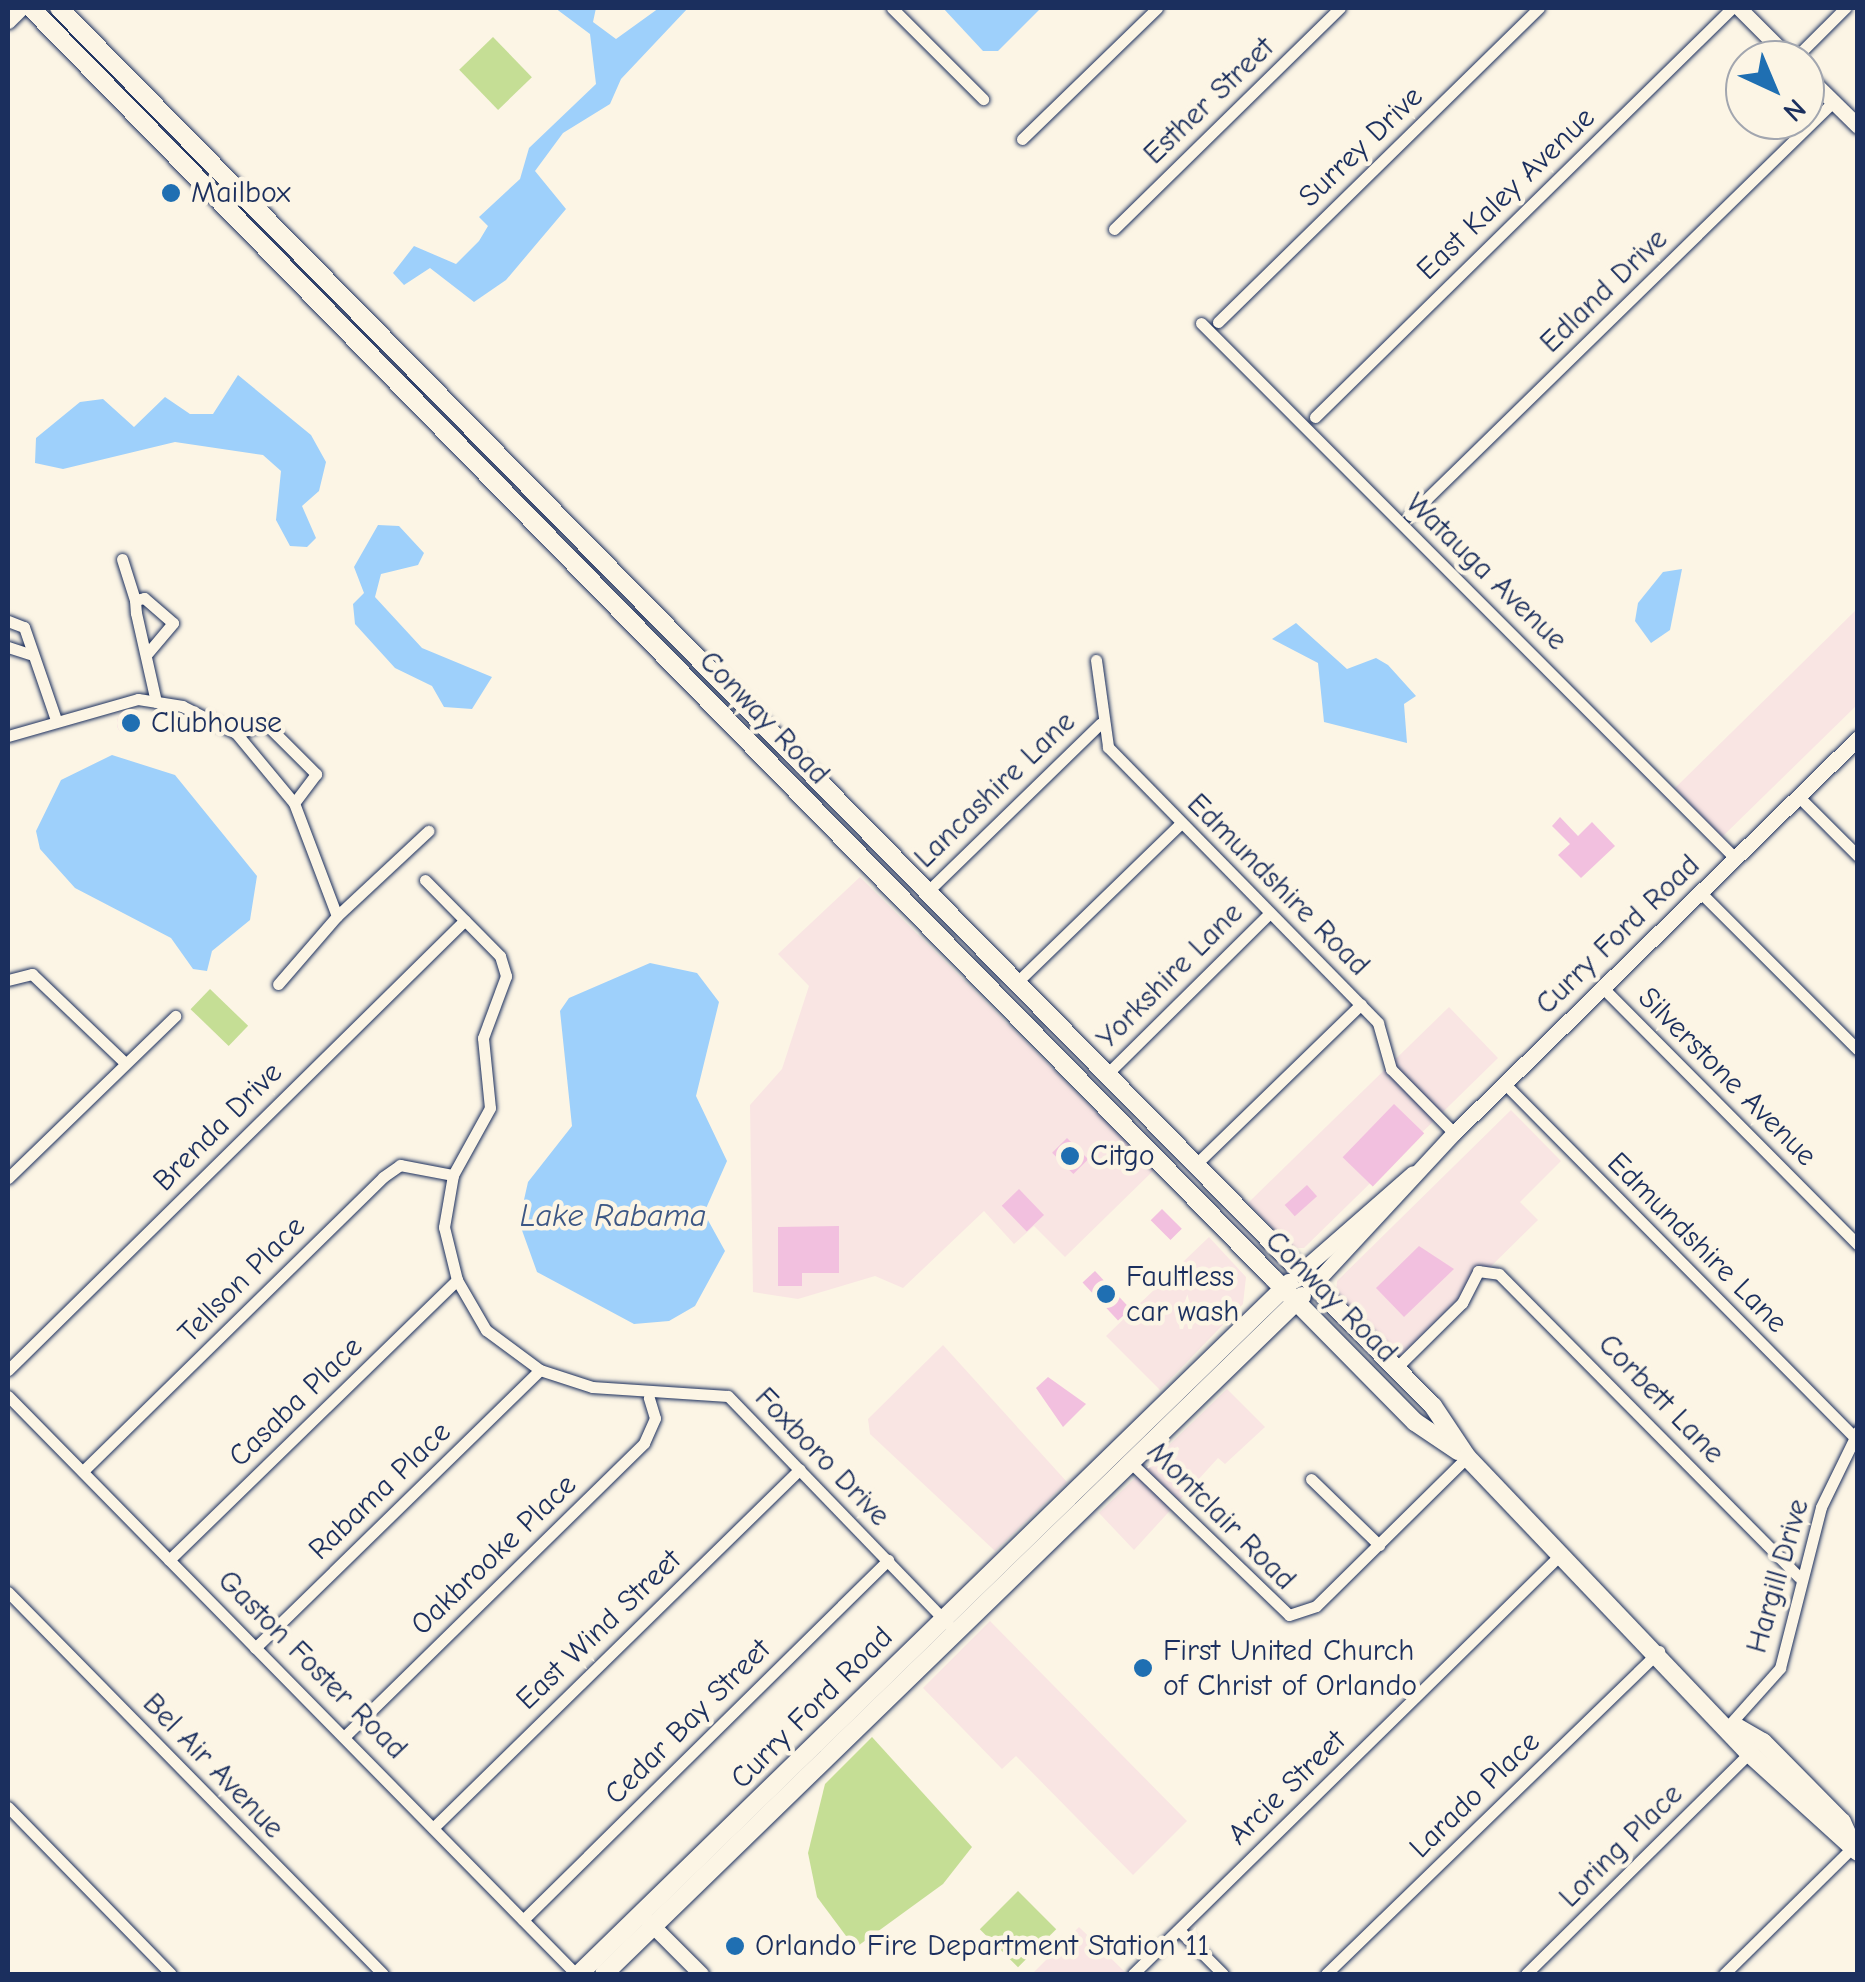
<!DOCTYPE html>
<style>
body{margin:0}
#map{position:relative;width:1865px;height:1982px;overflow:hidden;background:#fcf5e5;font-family:"Comic Neue",sans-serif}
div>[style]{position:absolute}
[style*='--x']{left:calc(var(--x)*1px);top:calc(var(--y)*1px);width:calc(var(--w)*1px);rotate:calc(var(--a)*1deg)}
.built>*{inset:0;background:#f9e5e3}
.green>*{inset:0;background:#c5de95;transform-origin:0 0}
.water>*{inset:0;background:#9ed0fb}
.building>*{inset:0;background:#f2c0df;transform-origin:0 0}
.round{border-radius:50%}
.roads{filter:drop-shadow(0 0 2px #1b2f5e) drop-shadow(0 0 2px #1b2f5e)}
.minor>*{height:11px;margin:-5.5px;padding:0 5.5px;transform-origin:5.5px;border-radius:5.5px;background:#fcf5e5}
.tertiary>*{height:15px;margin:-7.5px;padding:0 7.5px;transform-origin:7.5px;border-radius:7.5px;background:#fcf5e5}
.secondary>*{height:18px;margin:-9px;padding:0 9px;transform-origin:9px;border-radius:9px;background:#fcf5e5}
.dots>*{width:28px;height:28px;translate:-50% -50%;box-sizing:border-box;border:5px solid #fcf5e5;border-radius:50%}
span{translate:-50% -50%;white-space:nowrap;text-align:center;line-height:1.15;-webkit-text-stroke:9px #fcf5e5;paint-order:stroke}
.street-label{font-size:30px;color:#1b2f5e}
.poi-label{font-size:30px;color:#1b2f5e}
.left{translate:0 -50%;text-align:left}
.water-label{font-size:32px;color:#3c5785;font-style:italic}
.frame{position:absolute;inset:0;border:10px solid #1b2f5e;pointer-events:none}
.north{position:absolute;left:1725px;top:40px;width:100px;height:100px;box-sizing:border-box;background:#fcf5e5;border:2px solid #a2a6af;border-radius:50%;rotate:136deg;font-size:28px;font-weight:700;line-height:40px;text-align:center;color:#1b2f5e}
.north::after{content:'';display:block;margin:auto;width:35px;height:45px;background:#1f6fb2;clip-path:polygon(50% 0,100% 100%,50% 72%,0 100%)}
</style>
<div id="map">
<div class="built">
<div style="clip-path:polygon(1857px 609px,1857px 705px,1722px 837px,1675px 788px)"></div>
<div style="clip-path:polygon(860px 877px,1154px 1170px,1065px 1257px,1034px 1226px,1014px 1244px,984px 1211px,903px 1288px,875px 1276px,798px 1299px,753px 1292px,750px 1105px,782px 1069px,809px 986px,778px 954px)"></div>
<div style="clip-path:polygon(1449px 1007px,1498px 1058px,1304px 1248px,1292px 1248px,1248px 1203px)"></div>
<div style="clip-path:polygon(1511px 1110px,1561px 1161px,1520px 1202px,1538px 1220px,1399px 1357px,1336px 1295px,1337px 1281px)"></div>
<div style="clip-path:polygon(1209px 1237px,1246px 1277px,1243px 1304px,1160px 1390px,1106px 1336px)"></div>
<div style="clip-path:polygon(943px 1345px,1067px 1482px,995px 1551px,870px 1434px,868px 1419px)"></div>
<div style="clip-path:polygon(1227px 1389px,1265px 1427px,1225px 1464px,1218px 1458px,1134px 1550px,1099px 1513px)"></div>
<div style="clip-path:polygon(990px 1621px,1187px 1821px,1133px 1875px,1016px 1756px,1002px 1769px,923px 1688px)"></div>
<div style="clip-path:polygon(1079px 1927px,1127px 1974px,1032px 1974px)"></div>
</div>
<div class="green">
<div style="left:493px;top:37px;width:56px;height:47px;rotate:46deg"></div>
<div style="left:210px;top:989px;width:53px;height:28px;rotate:44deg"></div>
<div style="clip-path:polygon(872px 1737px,972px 1847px,943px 1884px,855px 1948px,817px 1897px,808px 1853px,825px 1784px)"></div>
<div style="left:1018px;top:1891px;width:54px;height:54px;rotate:45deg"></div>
</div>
<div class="water">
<div style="clip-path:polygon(555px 8px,596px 8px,593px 22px,616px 39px,659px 8px,688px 8px,621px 79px,610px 104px,563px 133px,535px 171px,566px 209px,506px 280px,474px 302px,430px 268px,404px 285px,393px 273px,414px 246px,456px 264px,479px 241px,488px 226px,479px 217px,520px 179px,529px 148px,596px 84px,590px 34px)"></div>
<div style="clip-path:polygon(943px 8px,1041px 8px,998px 51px,983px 51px)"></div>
<div style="clip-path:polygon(238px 375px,311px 435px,326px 462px,319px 491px,302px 506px,316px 538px,307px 547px,290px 546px,276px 520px,281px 471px,263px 455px,175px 442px,63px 469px,35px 463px,36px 438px,80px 402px,103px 399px,134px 427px,165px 397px,190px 414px,213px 414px)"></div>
<div style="clip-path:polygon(378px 525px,399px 526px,424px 553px,418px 565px,381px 574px,375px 597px,422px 648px,492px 677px,472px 709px,444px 707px,432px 686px,395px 668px,355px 624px,353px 604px,364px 593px,354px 567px)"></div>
<div style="clip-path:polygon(1682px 569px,1670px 630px,1651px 643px,1635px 621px,1638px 603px,1663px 572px)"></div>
<div style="clip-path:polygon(1296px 623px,1347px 669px,1376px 658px,1388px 665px,1416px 696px,1404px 704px,1407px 743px,1324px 722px,1318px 663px,1272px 639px)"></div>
<div style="clip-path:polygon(112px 755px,175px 775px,257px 876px,250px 920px,212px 951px,207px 971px,193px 969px,171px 938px,75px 888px,40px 849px,36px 831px,61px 780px)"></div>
<div style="clip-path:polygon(650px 963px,697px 973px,719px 1002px,696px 1096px,727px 1161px,704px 1213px,725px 1251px,695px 1306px,669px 1321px,634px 1324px,537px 1272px,519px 1222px,528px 1182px,572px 1126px,560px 1011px,569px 998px)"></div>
</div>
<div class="building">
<div class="round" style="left:117px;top:710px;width:26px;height:26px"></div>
<div style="clip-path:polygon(1560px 817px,1578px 836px,1592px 822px,1615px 846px,1581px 878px,1558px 855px,1570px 844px,1552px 826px)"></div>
<div style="left:1394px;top:1104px;width:42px;height:74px;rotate:44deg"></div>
<div style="left:1067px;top:1138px;width:30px;height:21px;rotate:45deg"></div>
<div style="left:1307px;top:1185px;width:15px;height:30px;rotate:48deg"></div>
<div style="left:1019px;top:1189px;width:36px;height:24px;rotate:46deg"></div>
<div style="left:1162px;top:1209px;width:28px;height:16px;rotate:45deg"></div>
<div style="clip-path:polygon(839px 1226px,839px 1273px,802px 1273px,802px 1286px,778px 1286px,778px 1227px)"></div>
<div style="clip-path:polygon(1419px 1246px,1454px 1269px,1404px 1317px,1376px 1288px)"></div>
<div style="left:1095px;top:1271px;width:52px;height:17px;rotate:47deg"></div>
<div style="clip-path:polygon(1048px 1377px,1086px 1404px,1063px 1427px,1036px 1388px)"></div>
</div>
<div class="roads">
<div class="minor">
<div style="--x:892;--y:8;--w:129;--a:45"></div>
<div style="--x:1793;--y:60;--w:74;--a:-45"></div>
<div style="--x:1022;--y:139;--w:188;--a:-44.1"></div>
<div style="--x:1114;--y:229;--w:316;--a:-44.4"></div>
<div style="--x:1218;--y:322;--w:449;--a:-44.4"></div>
<div style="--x:1201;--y:323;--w:756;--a:45.05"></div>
<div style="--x:1315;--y:417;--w:584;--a:-44.45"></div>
<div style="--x:1410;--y:515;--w:591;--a:-44.31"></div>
<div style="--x:122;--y:559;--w:43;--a:72.4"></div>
<div style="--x:8;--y:621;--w:17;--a:21"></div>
<div style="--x:24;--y:627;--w:98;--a:71"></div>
<div style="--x:8;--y:647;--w:23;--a:18"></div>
<div style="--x:146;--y:655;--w:42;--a:-49.8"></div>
<div style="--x:173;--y:623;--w:38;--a:-139"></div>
<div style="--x:144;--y:598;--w:9;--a:167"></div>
<div style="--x:135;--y:600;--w:13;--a:86"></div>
<div style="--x:136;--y:613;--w:91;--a:77.3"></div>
<div style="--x:1096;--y:660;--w:88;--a:82.1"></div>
<div style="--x:1108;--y:747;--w:386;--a:45.6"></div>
<div style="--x:1378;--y:1023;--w:48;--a:74.2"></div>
<div style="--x:1391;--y:1069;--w:90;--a:45.5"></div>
<div style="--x:236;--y:733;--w:31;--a:-17"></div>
<div style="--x:266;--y:724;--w:71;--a:45"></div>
<div style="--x:316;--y:774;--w:36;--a:127"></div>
<div style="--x:8;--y:736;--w:135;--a:-15.9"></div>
<div style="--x:138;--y:699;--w:45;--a:9"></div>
<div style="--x:182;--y:706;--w:60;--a:26.6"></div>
<div style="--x:236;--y:733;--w:91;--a:50.4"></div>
<div style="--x:294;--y:803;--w:121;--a:69.2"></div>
<div style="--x:337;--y:916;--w:90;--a:130.9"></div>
<div style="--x:1798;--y:796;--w:85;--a:45"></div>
<div style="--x:425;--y:880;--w:107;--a:45.4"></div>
<div style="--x:500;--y:956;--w:21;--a:73"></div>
<div style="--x:506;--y:976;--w:66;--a:110.4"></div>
<div style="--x:483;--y:1038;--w:70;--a:84.3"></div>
<div style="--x:490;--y:1108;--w:77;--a:118.9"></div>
<div style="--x:453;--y:1175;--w:53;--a:99.8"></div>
<div style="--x:444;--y:1227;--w:55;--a:76.2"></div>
<div style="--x:457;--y:1280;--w:58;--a:59.9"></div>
<div style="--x:486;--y:1330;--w:67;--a:36.5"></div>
<div style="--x:540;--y:1370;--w:55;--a:18.1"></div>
<div style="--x:592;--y:1387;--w:136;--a:3.8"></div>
<div style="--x:728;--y:1396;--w:317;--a:46"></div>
<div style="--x:1700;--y:892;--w:223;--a:45"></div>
<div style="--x:926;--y:893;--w:243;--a:-44.2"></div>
<div style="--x:337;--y:916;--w:125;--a:-43"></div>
<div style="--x:8;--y:980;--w:25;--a:-14"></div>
<div style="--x:32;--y:974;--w:129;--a:43.7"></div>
<div style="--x:1015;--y:984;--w:231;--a:-44.1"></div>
<div style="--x:1603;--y:988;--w:362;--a:45.2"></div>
<div style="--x:1105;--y:1076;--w:232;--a:-44.7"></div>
<div style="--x:1505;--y:1084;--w:496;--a:45.3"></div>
<div style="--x:1195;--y:1165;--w:231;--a:-44.1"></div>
<div style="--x:8;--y:1178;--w:233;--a:-44.1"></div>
<div style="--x:1396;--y:1368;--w:93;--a:-44.6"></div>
<div style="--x:1462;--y:1303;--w:36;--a:-63"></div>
<div style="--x:1478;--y:1271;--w:21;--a:8"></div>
<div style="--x:1499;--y:1274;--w:426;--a:45.3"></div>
<div style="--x:8;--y:1370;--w:641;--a:-44.56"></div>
<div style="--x:8;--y:1396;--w:810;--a:45.5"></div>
<div style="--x:1128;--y:1460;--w:223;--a:43.9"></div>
<div style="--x:1289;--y:1615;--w:28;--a:-18"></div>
<div style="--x:1316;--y:1606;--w:212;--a:-44.6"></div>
<div style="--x:83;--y:1471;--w:420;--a:-44.4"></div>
<div style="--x:383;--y:1177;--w:21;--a:-35"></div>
<div style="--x:400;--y:1165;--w:54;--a:10.7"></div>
<div style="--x:1311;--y:1479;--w:95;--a:44.1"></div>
<div style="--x:169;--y:1560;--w:402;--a:-44.2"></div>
<div style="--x:8;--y:1592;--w:535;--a:45.53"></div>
<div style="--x:255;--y:1648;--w:398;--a:-44.3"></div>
<div style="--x:1730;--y:1724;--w:75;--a:-48.2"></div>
<div style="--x:1780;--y:1668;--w:166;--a:-75.7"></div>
<div style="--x:1821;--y:1507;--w:85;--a:-64"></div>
<div style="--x:344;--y:1737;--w:420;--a:-44.4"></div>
<div style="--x:644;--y:1443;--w:27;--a:-66"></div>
<div style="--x:655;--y:1418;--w:21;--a:-107"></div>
<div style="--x:8;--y:1807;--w:233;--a:45.7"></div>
<div style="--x:433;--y:1828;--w:513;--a:-44.37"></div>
<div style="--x:523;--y:1920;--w:513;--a:-44.6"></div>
<div style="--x:1179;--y:1930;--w:62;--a:45"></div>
<div style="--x:1133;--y:1974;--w:601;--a:-44.46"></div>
<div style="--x:1326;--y:1974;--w:464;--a:-44.1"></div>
<div style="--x:1526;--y:1974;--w:314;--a:-44.7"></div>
<div style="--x:1724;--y:1974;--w:181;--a:-44.6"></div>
</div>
<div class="tertiary">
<div style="--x:1739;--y:8;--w:74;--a:45"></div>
<div style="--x:8;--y:21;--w:18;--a:-45"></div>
<div style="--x:1805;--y:74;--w:74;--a:44.5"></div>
<div style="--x:1300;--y:1272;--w:150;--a:-41.2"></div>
<div style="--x:1313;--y:1285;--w:207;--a:-47.2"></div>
<div style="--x:1454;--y:1133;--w:565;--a:-44.35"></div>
<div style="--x:648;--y:1921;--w:75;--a:45"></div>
</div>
<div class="secondary">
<div style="--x:31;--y:8;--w:1776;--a:45.64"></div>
<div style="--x:1273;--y:1278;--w:202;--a:45.4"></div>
<div style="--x:1415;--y:1422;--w:52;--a:34"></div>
<div style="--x:59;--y:8;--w:1960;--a:45.5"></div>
<div style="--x:1433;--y:1406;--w:61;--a:56.3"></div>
<div style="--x:1467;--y:1457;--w:409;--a:46.4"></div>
<div style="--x:1749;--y:1753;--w:147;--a:42.2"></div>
<div style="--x:1735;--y:1726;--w:32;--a:30"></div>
<div style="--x:1763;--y:1742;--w:112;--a:45.4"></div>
<div style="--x:1842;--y:1822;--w:27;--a:66"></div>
<div style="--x:579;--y:1974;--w:991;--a:-44.22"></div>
<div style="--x:604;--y:1974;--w:973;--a:-44.17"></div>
</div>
</div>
<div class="dots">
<div style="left:171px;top:193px;background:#1f6fb2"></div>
<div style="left:131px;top:723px;background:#1f6fb2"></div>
<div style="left:1070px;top:1156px;background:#1f6fb2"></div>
<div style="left:1106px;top:1294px;background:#1f6fb2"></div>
<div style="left:1143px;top:1668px;background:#1f6fb2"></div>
<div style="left:735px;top:1946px;background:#1f6fb2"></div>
</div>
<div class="street-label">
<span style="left:1209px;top:101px;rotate:-44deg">Esther Street</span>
<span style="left:1361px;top:147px;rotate:-44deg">Surrey Drive</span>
<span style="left:1506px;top:194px;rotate:-44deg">East Kaley Avenue</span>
<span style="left:1604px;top:291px;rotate:-44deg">Edland Drive</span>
<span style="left:1486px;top:572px;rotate:44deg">Watauga Avenue</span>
<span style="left:764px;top:718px;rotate:46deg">Conway Road</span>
<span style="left:995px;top:790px;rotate:-44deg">Lancashire Lane</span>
<span style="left:1278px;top:885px;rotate:45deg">Edmundshire Road</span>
<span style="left:1618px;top:935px;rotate:-44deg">Curry Ford Road</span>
<span style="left:1170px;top:976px;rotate:-45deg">Yorkshire Lane</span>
<span style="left:1727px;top:1077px;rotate:45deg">Silverstone Avenue</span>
<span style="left:218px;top:1127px;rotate:-45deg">Brenda Drive</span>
<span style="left:1697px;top:1243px;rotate:45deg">Edmundshire Lane</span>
<span style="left:242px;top:1280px;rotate:-45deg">Tellson Place</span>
<span style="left:1331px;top:1297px;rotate:45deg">Conway Road</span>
<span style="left:1661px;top:1399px;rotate:46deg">Corbett Lane</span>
<span style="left:296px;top:1402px;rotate:-44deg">Casaba Place</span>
<span style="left:822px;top:1457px;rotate:46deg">Foxboro Drive</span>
<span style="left:380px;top:1491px;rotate:-44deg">Rabama Place</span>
<span style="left:1221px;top:1516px;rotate:45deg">Montclair Road</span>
<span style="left:494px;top:1555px;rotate:-44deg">Oakbrooke Place</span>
<span style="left:1778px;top:1576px;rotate:-74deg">Hargill Drive</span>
<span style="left:599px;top:1630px;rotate:-44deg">East Wind Street</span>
<span style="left:312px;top:1665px;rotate:45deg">Gaston Foster Road</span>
<span style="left:812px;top:1708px;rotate:-45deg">Curry Ford Road</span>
<span style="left:688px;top:1722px;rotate:-45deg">Cedar Bay Street</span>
<span style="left:213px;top:1766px;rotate:46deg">Bel Air Avenue</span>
<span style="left:1287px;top:1788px;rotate:-44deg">Arcie Street</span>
<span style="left:1475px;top:1795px;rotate:-44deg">Larado Place</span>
<span style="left:1621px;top:1846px;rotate:-45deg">Loring Place</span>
</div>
<div class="poi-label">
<span class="left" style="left:191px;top:193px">Mailbox</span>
<span class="left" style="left:151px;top:723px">Clubhouse</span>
<span class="left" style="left:1090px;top:1156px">Citgo</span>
<span class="left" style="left:1126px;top:1294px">Faultless<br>car wash</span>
<span class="left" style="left:1163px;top:1668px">First United Church<br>of Christ of Orlando</span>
<span class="left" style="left:755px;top:1946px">Orlando Fire Department Station 11</span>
</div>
<div class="water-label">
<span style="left:613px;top:1216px">Lake Rabama</span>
</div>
<div class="frame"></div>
<div class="north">N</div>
</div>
